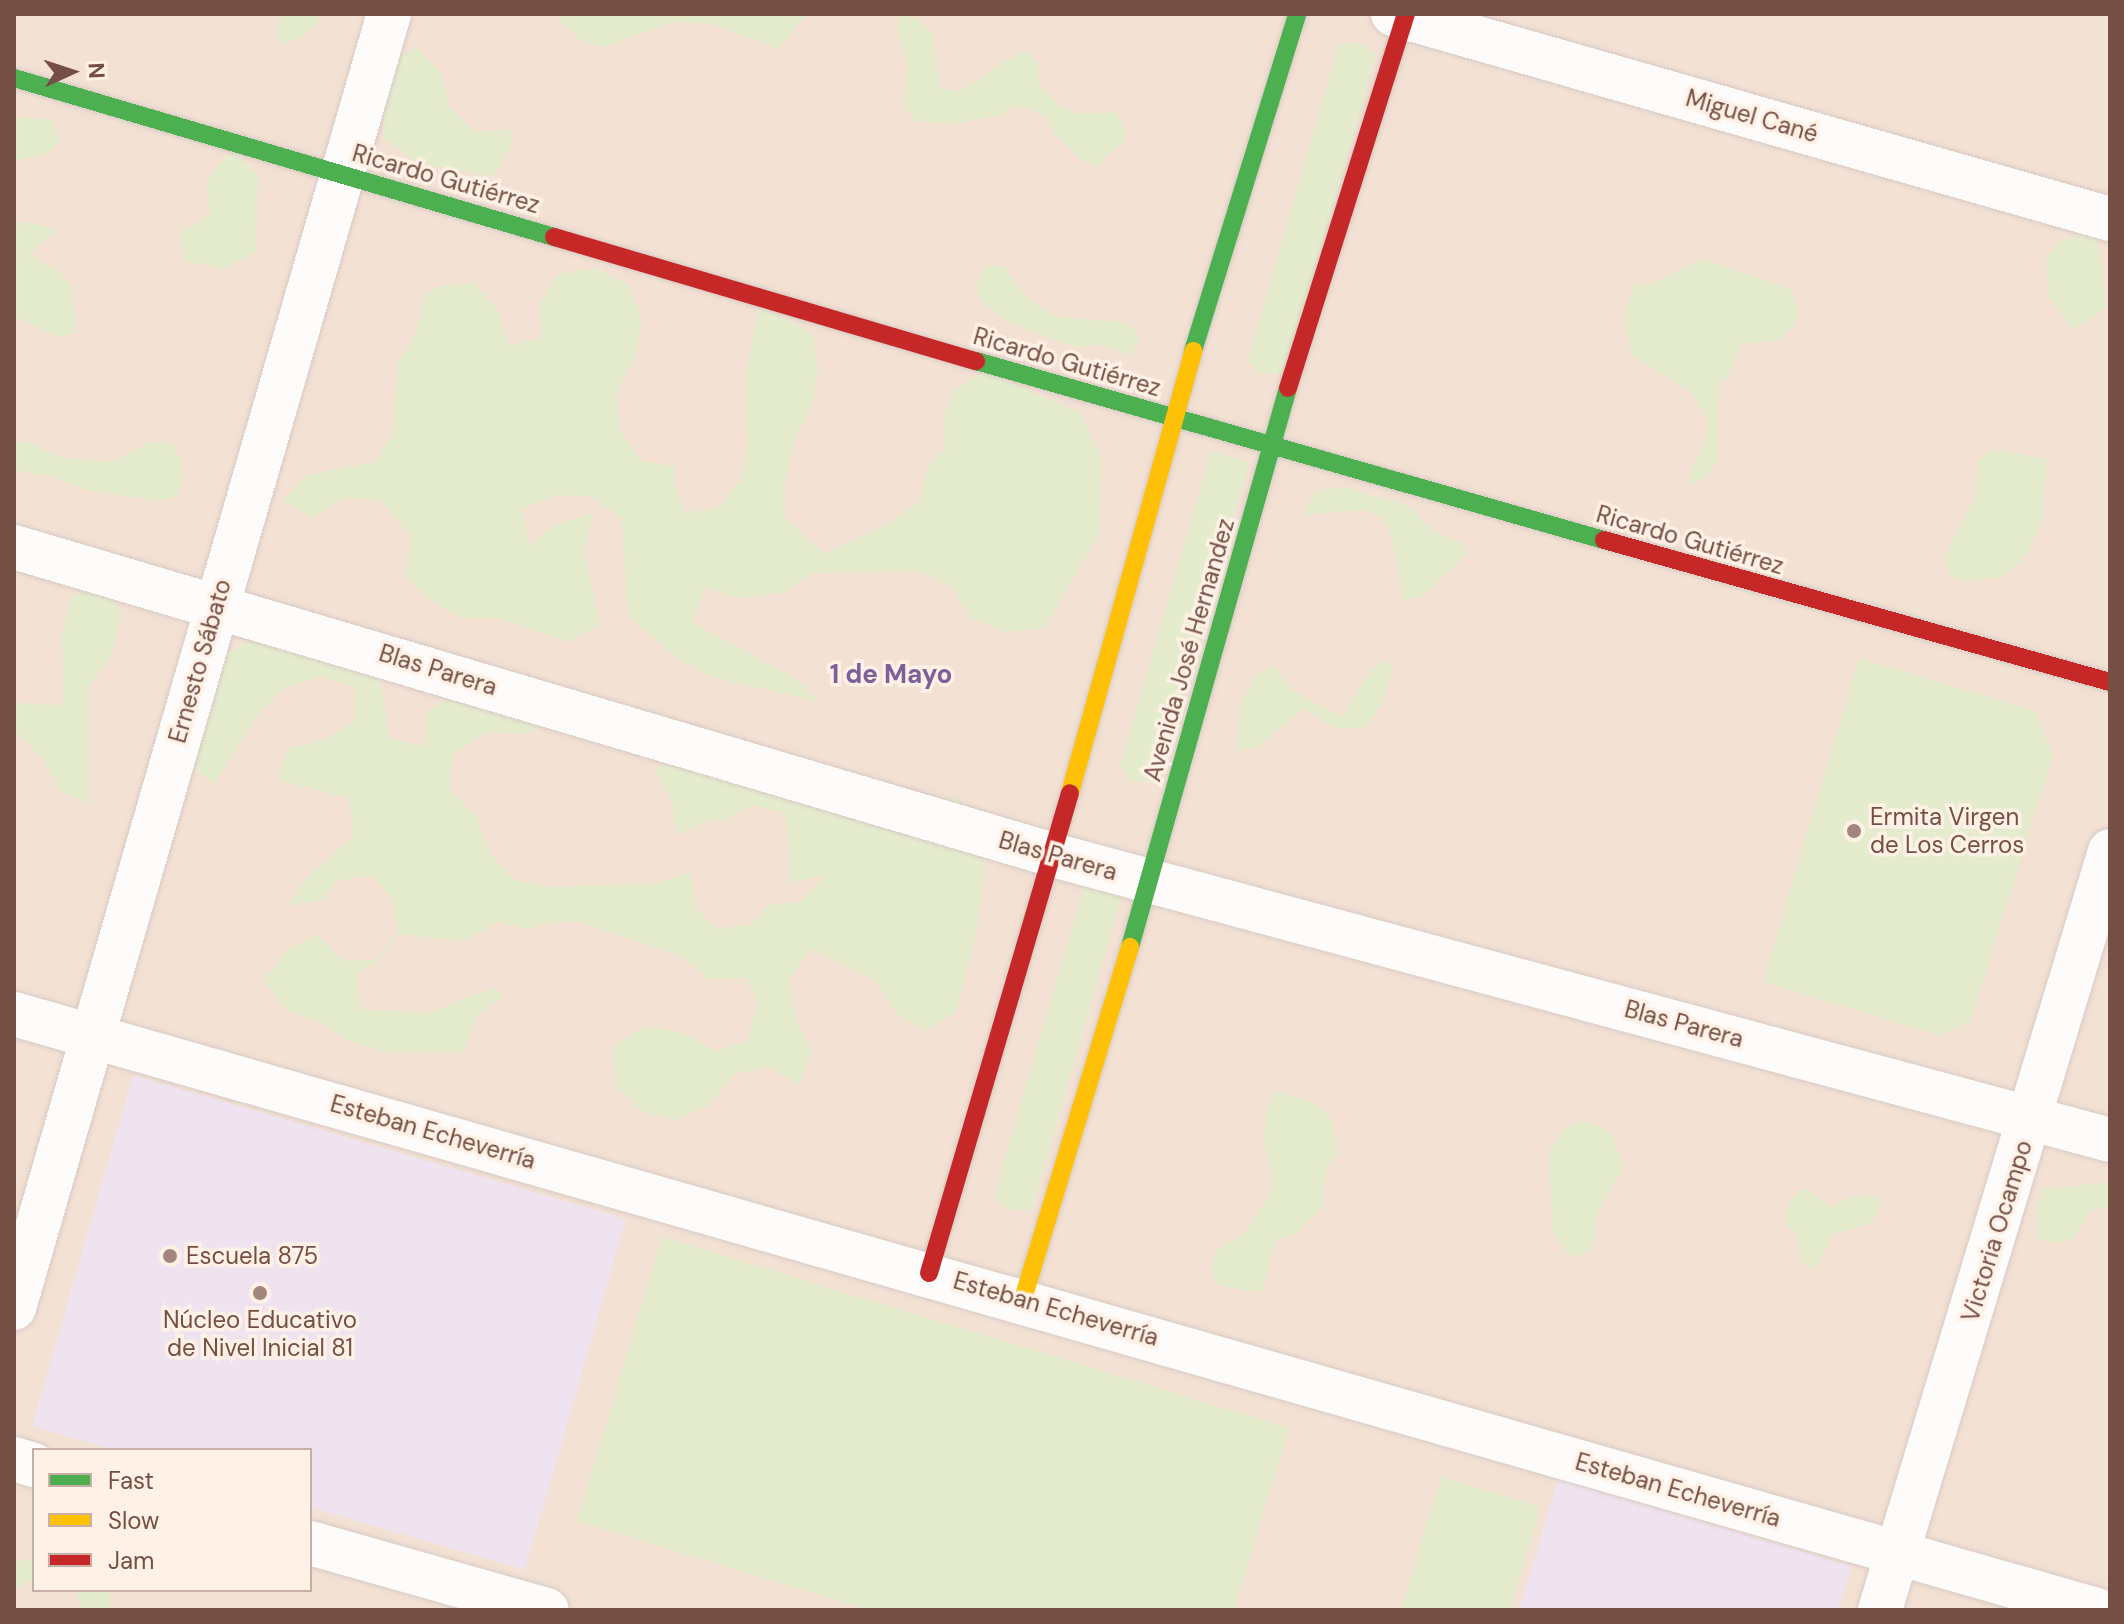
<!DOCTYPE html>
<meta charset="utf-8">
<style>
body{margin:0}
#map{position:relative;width:2124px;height:1624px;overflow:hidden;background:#f7ede5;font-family:"DM Sans",sans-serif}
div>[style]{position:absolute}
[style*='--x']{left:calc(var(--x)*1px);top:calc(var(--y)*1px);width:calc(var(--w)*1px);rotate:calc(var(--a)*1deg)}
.residential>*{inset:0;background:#f3e1d4}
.education>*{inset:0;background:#f0e3f0}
.green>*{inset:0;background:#e5ecce}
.roads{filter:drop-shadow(0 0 2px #d8cac4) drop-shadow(0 0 2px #d8cac4)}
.street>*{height:44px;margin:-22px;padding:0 22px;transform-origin:22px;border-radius:22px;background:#fefcfb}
.fast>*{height:18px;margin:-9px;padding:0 9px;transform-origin:9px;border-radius:9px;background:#4caf50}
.slow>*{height:18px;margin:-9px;padding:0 9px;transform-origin:9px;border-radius:9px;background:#ffc107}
.jam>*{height:18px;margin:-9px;padding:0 9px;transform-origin:9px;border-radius:9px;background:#c62828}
.dots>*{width:22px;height:22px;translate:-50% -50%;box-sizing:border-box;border:4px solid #fff1e6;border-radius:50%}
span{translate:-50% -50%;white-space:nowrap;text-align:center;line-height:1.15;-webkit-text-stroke:7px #fff1e6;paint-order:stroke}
.street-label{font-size:24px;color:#754f45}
.poi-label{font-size:24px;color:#754f45}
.left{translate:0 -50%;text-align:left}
.neighbourhood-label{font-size:26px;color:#7d6099;font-weight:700}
.frame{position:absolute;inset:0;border:16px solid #754f45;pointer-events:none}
.legend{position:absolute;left:32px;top:1448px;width:280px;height:144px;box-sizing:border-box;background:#fff1e6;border:2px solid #c8b0a6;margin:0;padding:10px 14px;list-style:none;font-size:24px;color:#754f45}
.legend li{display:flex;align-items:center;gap:16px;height:40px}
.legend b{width:40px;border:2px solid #c8b0a6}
.north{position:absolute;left:32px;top:32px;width:80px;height:80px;-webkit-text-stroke:6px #fff1e6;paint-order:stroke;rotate:87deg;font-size:22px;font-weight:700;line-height:32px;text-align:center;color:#754f45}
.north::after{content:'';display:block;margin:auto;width:28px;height:36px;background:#754f45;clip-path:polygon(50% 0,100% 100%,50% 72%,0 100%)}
</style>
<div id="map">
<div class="residential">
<div style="clip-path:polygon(evenodd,14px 14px,2110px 14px,2110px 1610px,14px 1610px,14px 14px,34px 1450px,310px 1450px,310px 1590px,34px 1590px,34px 1450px)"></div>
</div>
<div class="education">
<div style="clip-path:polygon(133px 1075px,626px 1219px,525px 1570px,310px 1507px,310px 1450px,114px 1450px,32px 1426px)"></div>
<div style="clip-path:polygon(1558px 1479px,1852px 1566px,1839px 1610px,1519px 1610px)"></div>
</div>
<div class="green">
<div style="clip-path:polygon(281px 14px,320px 14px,314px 27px,298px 39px,279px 44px,276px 27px)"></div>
<div style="clip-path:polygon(554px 14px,807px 14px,779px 49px,710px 23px,672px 22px,604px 47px,580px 40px)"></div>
<div style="clip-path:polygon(901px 14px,919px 19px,933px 35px,940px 88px,959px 92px,1023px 50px,1038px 62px,1037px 80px,1060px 107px,1079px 114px,1115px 112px,1125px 127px,1125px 140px,1097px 166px,1081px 160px,1055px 135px,1045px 116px,1029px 108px,1011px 107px,1002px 115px,951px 124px,917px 121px,904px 107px,908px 68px,897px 29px)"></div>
<div style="clip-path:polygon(1339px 43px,1362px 43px,1376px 55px,1285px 375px,1259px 373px,1248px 360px)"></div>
<div style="clip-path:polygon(416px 47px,442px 74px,448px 105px,476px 132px,510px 129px,512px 144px,493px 177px,419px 163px,384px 140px,384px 70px)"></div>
<div style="clip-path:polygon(14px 117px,52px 120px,61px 139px,48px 153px,14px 161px)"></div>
<div style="clip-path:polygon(232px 150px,258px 175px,255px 252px,223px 269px,186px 261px,179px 233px,210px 215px,207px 179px)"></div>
<div style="clip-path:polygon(21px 221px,57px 229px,29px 255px,60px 272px,72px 287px,76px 333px,59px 337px,14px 317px,14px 226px)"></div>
<div style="clip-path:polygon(2078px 234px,2097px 235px,2107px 307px,2073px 330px,2049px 297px,2046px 259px,2059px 242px)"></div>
<div style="clip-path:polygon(1702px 259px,1790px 289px,1799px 308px,1794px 326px,1779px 340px,1742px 344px,1727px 378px,1719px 384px,1717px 461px,1707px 477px,1690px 484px,1692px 467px,1708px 436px,1708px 419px,1692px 393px,1632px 355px,1624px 320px,1634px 285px,1651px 284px)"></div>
<div style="clip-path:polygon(986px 266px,1004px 266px,1025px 296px,1055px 316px,1129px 323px,1140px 338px,1131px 355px,1097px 344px,1077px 348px,1008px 322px,979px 299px,977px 281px)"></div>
<div style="clip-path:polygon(596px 268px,627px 284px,642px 319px,635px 358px,617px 390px,619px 429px,642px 461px,676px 467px,673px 478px,684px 513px,718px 508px,741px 480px,748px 445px,746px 375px,759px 305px,812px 333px,818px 369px,812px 406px,795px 439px,785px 481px,785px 518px,825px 554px,891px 522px,920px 501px,928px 465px,945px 450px,944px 416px,955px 390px,985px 371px,1080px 413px,1101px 458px,1100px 533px,1044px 628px,1006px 632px,970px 617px,951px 587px,921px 571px,814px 573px,783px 593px,740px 598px,705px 587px,693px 623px,793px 677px,821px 702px,711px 677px,680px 660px,628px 616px,622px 518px,592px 497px,557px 495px,521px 509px,530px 545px,558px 523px,593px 514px,584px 552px,600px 625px,567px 642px,498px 618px,461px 618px,431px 600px,405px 575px,412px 538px,382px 501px,345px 497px,313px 517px,283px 501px,307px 475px,375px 462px,393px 433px,398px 363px,417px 332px,424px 296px,438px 287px,472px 282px,498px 310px,509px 346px,541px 338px,540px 303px,559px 274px)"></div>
<div style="clip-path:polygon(27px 442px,59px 457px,94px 461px,114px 461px,150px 442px,171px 443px,181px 459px,183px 479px,177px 496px,158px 501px,86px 490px,51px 476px,14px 471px,14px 443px)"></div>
<div style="clip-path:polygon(1992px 449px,2046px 459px,2043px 516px,2029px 550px,2016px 566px,2001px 577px,1967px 581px,1950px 576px,1944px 557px,1976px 496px,1978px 461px)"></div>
<div style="clip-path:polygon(1211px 451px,1249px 463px,1157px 783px,1131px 781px,1120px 767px)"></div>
<div style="clip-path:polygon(1345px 487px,1411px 507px,1430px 529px,1465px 545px,1467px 554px,1423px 596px,1404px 600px,1390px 531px,1380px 516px,1363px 510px,1306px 515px,1306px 507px,1318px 491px)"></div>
<div style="clip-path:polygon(103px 580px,121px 614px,111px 656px,89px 688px,89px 804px,60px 790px,43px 759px,14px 730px,14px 703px,64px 705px,62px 633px,71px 598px)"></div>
<div style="clip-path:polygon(277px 636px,379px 668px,389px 739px,425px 746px,428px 711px,457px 692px,558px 720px,525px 734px,487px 732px,453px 754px,449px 788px,476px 817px,490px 853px,514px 880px,551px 887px,657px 883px,690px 873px,697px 909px,717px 929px,751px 924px,768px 905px,801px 902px,825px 875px,790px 883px,786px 813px,753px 805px,721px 822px,711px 819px,677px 835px,672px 802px,655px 771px,680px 745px,852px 771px,917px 801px,954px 797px,984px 819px,986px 859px,976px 935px,956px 1012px,925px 1031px,896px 1013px,876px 981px,811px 949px,790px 978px,795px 1017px,811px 1051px,800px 1086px,770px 1067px,734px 1074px,711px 1104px,675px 1120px,641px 1111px,615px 1084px,613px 1047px,645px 1026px,683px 1033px,715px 1051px,747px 1042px,758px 1002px,746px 978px,708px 979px,682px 956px,577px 921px,538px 925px,532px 930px,497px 922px,464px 941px,398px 934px,378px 961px,357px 973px,360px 1009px,430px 1013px,492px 988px,504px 995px,476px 1016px,463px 1052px,390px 1052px,351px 1042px,320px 1022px,286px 1010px,264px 980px,287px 950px,318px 934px,342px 961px,376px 959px,398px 932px,392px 898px,372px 875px,336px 881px,324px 899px,288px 906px,307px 877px,354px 836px,349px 798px,278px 780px,288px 748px,323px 741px,355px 720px,355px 687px,321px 676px,285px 687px,258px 715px,214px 784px,184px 762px,214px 662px,245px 643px)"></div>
<div style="clip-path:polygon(1859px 658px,2036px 711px,2053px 756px,1970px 1022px,1938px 1035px,1763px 982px)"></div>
<div style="clip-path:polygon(1383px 661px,1393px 666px,1391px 675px,1382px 704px,1365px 728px,1336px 729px,1304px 708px,1256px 748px,1237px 752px,1239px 705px,1258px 673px,1275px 667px,1293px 691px,1342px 717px,1368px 674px)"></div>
<div style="clip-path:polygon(1086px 880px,1123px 891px,1032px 1211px,1005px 1209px,994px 1196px)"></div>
<div style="clip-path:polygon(1277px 1092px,1316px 1103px,1331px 1118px,1338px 1153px,1326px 1168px,1322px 1207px,1294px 1235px,1276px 1239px,1262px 1291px,1245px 1291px,1215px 1284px,1212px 1267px,1216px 1251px,1247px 1231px,1268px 1196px,1273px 1180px,1264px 1143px,1267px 1107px)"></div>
<div style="clip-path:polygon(1583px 1120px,1610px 1132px,1624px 1166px,1597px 1214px,1593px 1247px,1577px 1257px,1568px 1254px,1553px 1232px,1549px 1151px,1566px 1128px)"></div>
<div style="clip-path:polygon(2110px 1182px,2110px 1206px,2091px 1211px,2073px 1239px,2055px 1243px,2037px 1239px,2036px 1207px,2044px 1189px)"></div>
<div style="clip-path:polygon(1800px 1190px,1809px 1190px,1831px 1207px,1849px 1197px,1869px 1195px,1881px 1198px,1881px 1206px,1871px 1224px,1833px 1234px,1816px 1269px,1802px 1263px,1797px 1237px,1786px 1223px,1788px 1204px)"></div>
<div style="clip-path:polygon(662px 1237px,1289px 1428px,1234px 1610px,870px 1610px,577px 1521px)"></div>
<div style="clip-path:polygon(1441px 1477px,1540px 1507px,1510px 1610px,1401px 1610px)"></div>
<div style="clip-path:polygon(14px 1559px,34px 1561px,34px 1580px,14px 1589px)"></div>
<div style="clip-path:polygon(75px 1590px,110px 1590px,109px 1610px,83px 1610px)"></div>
</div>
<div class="roads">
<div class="street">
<div style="--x:1393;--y:14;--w:746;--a:15.96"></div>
<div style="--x:14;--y:547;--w:1084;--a:16.51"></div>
<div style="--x:1053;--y:855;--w:1095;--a:15.09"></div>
<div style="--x:14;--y:1014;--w:2167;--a:15.97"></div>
<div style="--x:14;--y:1308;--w:1347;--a:-73.84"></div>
<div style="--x:14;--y:1459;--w:21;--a:17"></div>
<div style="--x:310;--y:1543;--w:246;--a:15.8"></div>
<div style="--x:1880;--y:1610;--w:793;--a:-73.14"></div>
</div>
<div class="fast">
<div style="--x:14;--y:78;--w:563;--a:16.41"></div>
<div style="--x:1193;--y:351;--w:353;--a:-72.8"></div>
<div style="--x:976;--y:361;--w:653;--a:15.91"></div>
<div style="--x:1130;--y:947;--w:581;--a:-74.22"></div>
</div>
<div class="slow">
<div style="--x:1070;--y:793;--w:459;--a:-74.4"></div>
<div style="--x:1023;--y:1299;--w:368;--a:-73.1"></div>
</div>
<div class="jam">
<div style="--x:554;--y:237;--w:440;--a:16.4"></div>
<div style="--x:1288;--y:388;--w:392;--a:-72.5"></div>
<div style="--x:1604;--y:540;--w:526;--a:15.68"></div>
<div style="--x:929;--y:1273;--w:500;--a:-73.63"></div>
</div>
</div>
<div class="dots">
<div style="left:1854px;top:831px;background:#a2867d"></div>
<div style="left:170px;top:1256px;background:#a2867d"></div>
<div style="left:260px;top:1293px;background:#a2867d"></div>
</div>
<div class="street-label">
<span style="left:1752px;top:116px;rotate:16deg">Miguel Cané</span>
<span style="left:446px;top:179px;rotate:16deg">Ricardo Gutiérrez</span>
<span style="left:1067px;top:362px;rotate:16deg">Ricardo Gutiérrez</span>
<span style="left:1690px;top:540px;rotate:16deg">Ricardo Gutiérrez</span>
<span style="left:1189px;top:650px;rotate:-74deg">Avenida José Hernandez</span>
<span style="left:200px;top:661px;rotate:-74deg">Ernesto Sábato</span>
<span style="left:438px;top:670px;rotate:17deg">Blas Parera</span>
<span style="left:1058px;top:856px;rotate:16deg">Blas Parera</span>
<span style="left:1684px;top:1024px;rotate:15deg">Blas Parera</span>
<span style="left:433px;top:1132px;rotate:16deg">Esteban Echeverría</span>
<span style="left:1997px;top:1231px;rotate:-73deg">Victoria Ocampo</span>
<span style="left:1056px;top:1309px;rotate:16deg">Esteban Echeverría</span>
<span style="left:1678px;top:1490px;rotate:16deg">Esteban Echeverría</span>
</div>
<div class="poi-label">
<span class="left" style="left:1870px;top:831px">Ermita Virgen<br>de Los Cerros</span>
<span class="left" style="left:186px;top:1256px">Escuela 875</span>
<span style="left:260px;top:1334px">Núcleo Educativo<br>de Nivel Inicial 81</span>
</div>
<div class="neighbourhood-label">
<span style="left:891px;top:675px">1 de Mayo</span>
</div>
<div class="frame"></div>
<ul class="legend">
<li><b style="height:10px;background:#4caf50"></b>Fast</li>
<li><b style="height:10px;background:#ffc107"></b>Slow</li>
<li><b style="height:10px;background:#c62828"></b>Jam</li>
</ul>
<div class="north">N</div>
</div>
